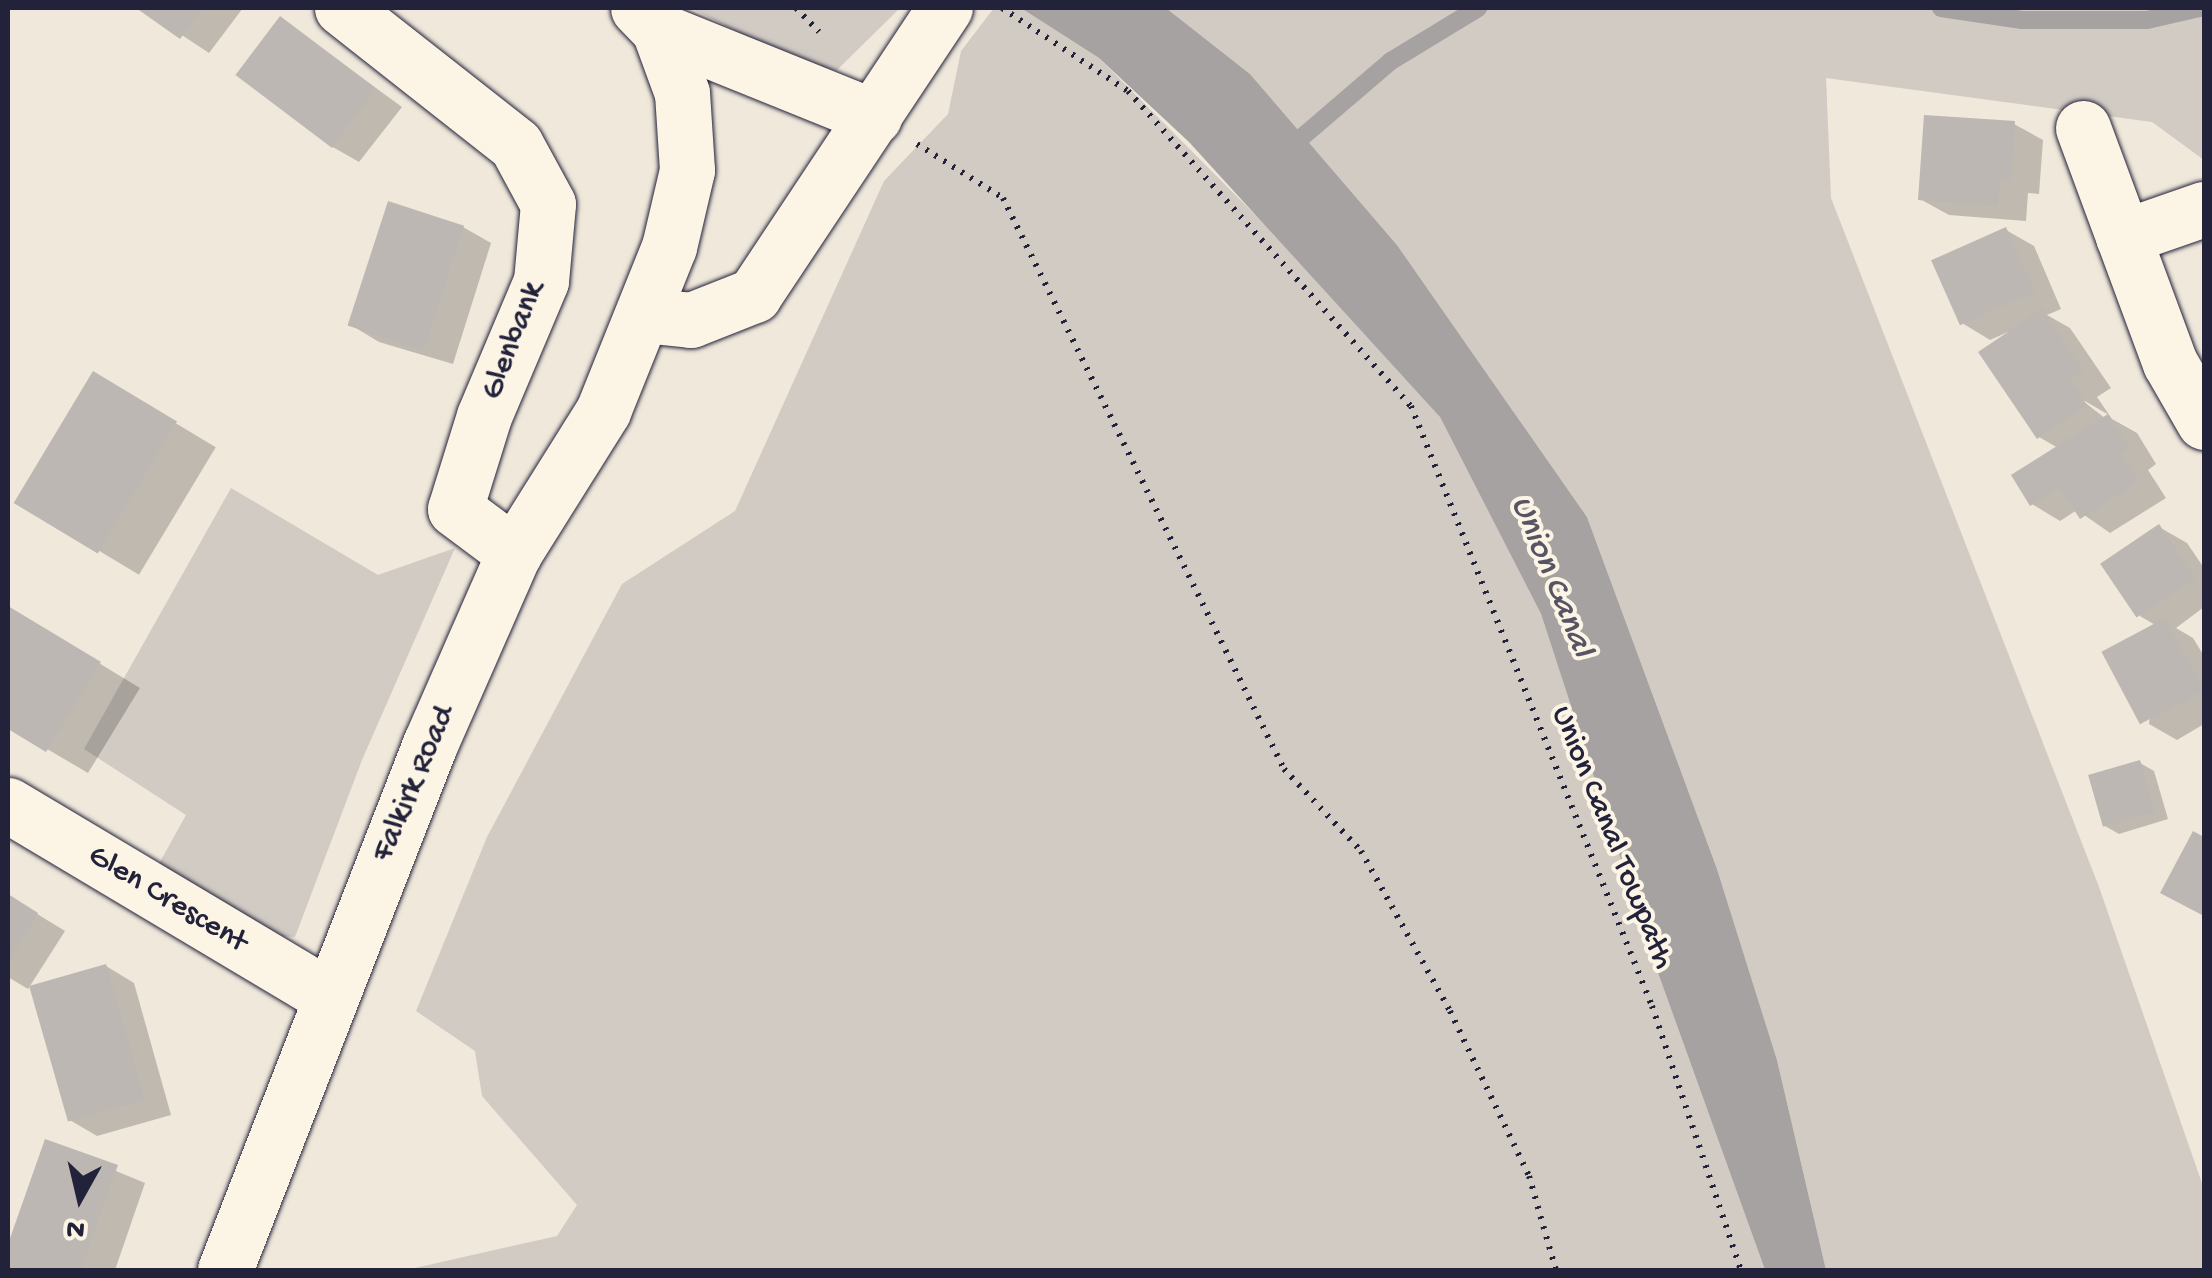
<!DOCTYPE html>
<style>
body{margin:0}
#map{position:relative;width:2212px;height:1278px;overflow:hidden;background:#efe8db;font-family:"Gochi Hand",sans-serif}
div>[style]{position:absolute}
[style*='--x']{left:calc(var(--x)*1px);top:calc(var(--y)*1px);width:calc(var(--w)*1px);rotate:calc(var(--a)*1deg)}
.green>*{inset:0;background:#d1cbc3}
.water>*{inset:0;background:#a6a2a2}
.shadow>*{inset:0;background:#0003;transform-origin:0 0}
.stream>*{height:18px;margin:-9px;padding:0 9px;transform-origin:9px;border-radius:9px;background:#a6a2a2}
.building>*{inset:0;background:#bcb7b3;transform-origin:0 0}
.path>*{height:6px;margin-top:-3px;transform-origin:0;background:repeating-linear-gradient(90deg,#22223b 0 2.5px,transparent 0 10.5px)}
.roads{filter:drop-shadow(0 0 2px #22223b) drop-shadow(0 0 2px #22223b)}
.street>*{height:55px;margin:-27.5px;padding:0 27.5px;transform-origin:27.5px;border-radius:27.5px;background:#fcf5e5}
.secondary>*{height:55px;margin:-27.5px;padding:0 27.5px;transform-origin:27.5px;border-radius:27.5px;background:#fcf5e5}
span{translate:-50% -50%;white-space:nowrap;text-align:center;line-height:1.15;-webkit-text-stroke:8px #fcf5e5;paint-order:stroke}
.street-label{font-size:32px;color:#22223b}
.water-label{font-size:35px;color:#575564;font-style:italic}
.frame{position:absolute;inset:0;border:10px solid #22223b;pointer-events:none}
.north{position:absolute;left:30px;top:1148px;width:100px;height:100px;-webkit-text-stroke:8px #fcf5e5;paint-order:stroke;rotate:188deg;font-size:28px;font-weight:700;line-height:40px;text-align:center;color:#22223b}
.north::after{content:'';display:block;margin:auto;width:35px;height:45px;background:#22223b;clip-path:polygon(50% 0,100% 100%,50% 72%,0 100%)}
</style>
<div id="map">
<div class="green">
<div style="clip-path:polygon(691px 8px,900px 8px,837px 70px,811px 69px)"></div>
<div style="clip-path:polygon(994px 8px,1021px 8px,1099px 58px,1336px 296px,1440px 417px,1541px 614px,1657px 970px,1765px 1270px,406px 1270px,557px 1236px,577px 1205px,482px 1096px,475px 1051px,416px 1011px,487px 837px,622px 584px,735px 511px,884px 181px,948px 114px,961px 51px)"></div>
<div style="clip-path:polygon(1166px 8px,2204px 8px,2204px 160px,2152px 122px,1826px 78px,1831px 198px,2099px 887px,2204px 1189px,2204px 1270px,1826px 1270px,1777px 1060px,1717px 869px,1587px 517px,1397px 245px,1250px 74px)"></div>
<div style="clip-path:polygon(231px 488px,378px 575px,455px 548px,362px 760px,295px 937px,260px 935px,155px 871px,186px 815px,84px 749px)"></div>
</div>
<div class="water">
<div style="clip-path:polygon(1021px 8px,1166px 8px,1250px 74px,1397px 245px,1587px 517px,1717px 869px,1777px 1060px,1826px 1270px,1765px 1270px,1657px 970px,1541px 614px,1440px 417px,1189px 142px,1099px 58px)"></div>
</div>
<div class="shadow">
<div style="clip-path:polygon(141px 8px,243px 8px,209px 53px)"></div>
<div style="clip-path:polygon(281px 19px,402px 107px,359px 162px,331px 146px)"></div>
<div style="clip-path:polygon(2014px 124px,2043px 140px,2039px 194px,2028px 193px,2026px 221px,1949px 215px,1920px 199px)"></div>
<div style="clip-path:polygon(463px 227px,491px 243px,453px 364px,379px 342px,351px 325px)"></div>
<div style="clip-path:polygon(evenodd,2006px 230px,2034px 246px,2061px 309px,2047px 315px,2070px 328px,2111px 388px,2097px 397px,2112px 419px,2137px 433px,2156px 464px,2148px 470px,2166px 498px,2110px 533px,2077px 510px,2060px 521px,2032px 504px,2058px 448px,2039px 437px,2008px 332px,1990px 340px,1962px 323px,2006px 230px,2078px 397px,2109px 415px,2106px 419px,2078px 397px)"></div>
<div style="left:94px;top:374px;width:142px;height:149px;rotate:31deg"></div>
<div style="clip-path:polygon(2159px 527px,2187px 543px,2204px 568px,2204px 607px,2176px 628px,2193px 638px,2204px 656px,2204px 724px,2177px 740px,2149px 724px,2157px 626px,2140px 616px)"></div>
<div style="clip-path:polygon(8px 608px,140px 688px,88px 773px,8px 726px)"></div>
<div style="clip-path:polygon(2140px 763px,2154px 771px,2168px 819px,2119px 834px,2105px 826px)"></div>
<div style="clip-path:polygon(8px 896px,65px 931px,28px 989px,8px 977px)"></div>
<div style="clip-path:polygon(106px 966px,134px 983px,171px 1115px,97px 1136px,68px 1119px)"></div>
<div style="clip-path:polygon(46px 1142px,145px 1183px,115px 1270px,8px 1270px,8px 1252px)"></div>
</div>
<div class="stream">
<div style="--x:1941;--y:8;--w:82;--a:8.4"></div>
<div style="--x:2022;--y:20;--w:125;--a:0"></div>
<div style="--x:2147;--y:20;--w:54;--a:-12.8"></div>
<div style="--x:1287;--y:150;--w:137;--a:-40.6"></div>
<div style="--x:1391;--y:61;--w:102;--a:-31.3"></div>
</div>
<div class="building">
<div style="clip-path:polygon(136px 8px,203px 8px,180px 39px)"></div>
<div style="left:280px;top:16px;width:121px;height:74px;rotate:37deg"></div>
<div style="clip-path:polygon(1924px 115px,2015px 121px,2011px 179px,2000px 179px,1998px 206px,1918px 200px)"></div>
<div style="left:388px;top:201px;width:80px;height:131px;rotate:18deg"></div>
<div style="left:2006px;top:227px;width:71px;height:82px;rotate:66deg"></div>
<div style="clip-path:polygon(2042px 309px,2084px 371px,2070px 380px,2087px 405px,2037px 439px,1978px 352px)"></div>
<div style="left:93px;top:371px;width:98px;height:154px;rotate:31deg"></div>
<div style="clip-path:polygon(2108px 414px,2130px 448px,2121px 453px,2139px 481px,2080px 519px,2059px 487px,2030px 506px,2011px 475px)"></div>
<div style="left:2159px;top:524px;width:65px;height:71px;rotate:56deg"></div>
<div style="clip-path:polygon(8px 606px,101px 662px,46px 752px,8px 729px)"></div>
<div style="left:2165px;top:618px;width:82px;height:72px;rotate:62deg"></div>
<div style="left:2140px;top:760px;width:54px;height:54px;rotate:74deg"></div>
<div style="clip-path:polygon(2193px 831px,2204px 837px,2204px 916px,2160px 893px)"></div>
<div style="clip-path:polygon(8px 894px,38px 913px,8px 962px)"></div>
<div style="left:106px;top:964px;width:141px;height:80px;rotate:74deg"></div>
<div style="clip-path:polygon(45px 1139px,118px 1165px,81px 1270px,8px 1270px,8px 1244px)"></div>
</div>
<div class="path">
<div style="--x:796;--y:8;--w:33;--a:46"></div>
<div style="--x:1002;--y:8;--w:151;--a:33.4"></div>
<div style="--x:1128;--y:91;--w:423;--a:48.1"></div>
<div style="--x:1411;--y:406;--w:647;--a:68.12"></div>
<div style="--x:1652;--y:1006;--w:279;--a:71.4"></div>
<div style="--x:917;--y:144;--w:102;--a:32.1"></div>
<div style="--x:1003;--y:198;--w:636;--a:63.8"></div>
<div style="--x:1284;--y:769;--w:112;--a:46.8"></div>
<div style="--x:1361;--y:851;--w:183;--a:60.9"></div>
<div style="--x:1450;--y:1011;--w:183;--a:64.4"></div>
<div style="--x:1529;--y:1176;--w:98;--a:74"></div>
</div>
<div class="roads">
<div class="street">
<div style="--x:342;--y:8;--w:221;--a:38.2"></div>
<div style="--x:516;--y:145;--w:67;--a:61.5"></div>
<div style="--x:548;--y:204;--w:77;--a:95.2"></div>
<div style="--x:541;--y:281;--w:147;--a:112.9"></div>
<div style="--x:484;--y:416;--w:97;--a:107.3"></div>
<div style="--x:455;--y:509;--w:74;--a:36.7"></div>
<div style="--x:659;--y:30;--w:232;--a:22"></div>
<div style="--x:2083;--y:128;--w:251;--a:69.7"></div>
<div style="--x:2170;--y:363;--w:68;--a:60"></div>
<div style="--x:2123;--y:237;--w:86;--a:-19.1"></div>
<div style="--x:643;--y:315;--w:48;--a:5.9"></div>
<div style="--x:691;--y:320;--w:68;--a:-21.6"></div>
<div style="--x:754;--y:295;--w:345;--a:-56.4"></div>
<div style="--x:8;--y:805;--w:371;--a:30.8"></div>
</div>
<div class="secondary">
<div style="--x:225;--y:1270;--w:565;--a:-68.71"></div>
<div style="--x:430;--y:744;--w:209;--a:-66.3"></div>
<div style="--x:514;--y:553;--w:168;--a:-57.9"></div>
<div style="--x:603;--y:411;--w:177;--a:-68.1"></div>
<div style="--x:669;--y:247;--w:79;--a:-76.8"></div>
<div style="--x:687;--y:170;--w:77;--a:-93.7"></div>
<div style="--x:682;--y:93;--w:67;--a:-110.1"></div>
<div style="--x:659;--y:30;--w:30;--a:-134"></div>
</div>
</div>
<div class="street-label">
<span style="left:514px;top:341px;rotate:-69deg">Glenbank</span>
<span style="left:415px;top:784px;rotate:-67deg">Falkirk Road</span>
<span style="left:1611px;top:838px;rotate:68deg">Union Canal Towpath</span>
<span style="left:167px;top:900px;rotate:31deg">Glen Crescent</span>
</div>
<div class="water-label">
<span style="left:1550px;top:577px;rotate:68deg">Union Canal</span>
</div>
<div class="frame"></div>
<div class="north">N</div>
</div>
